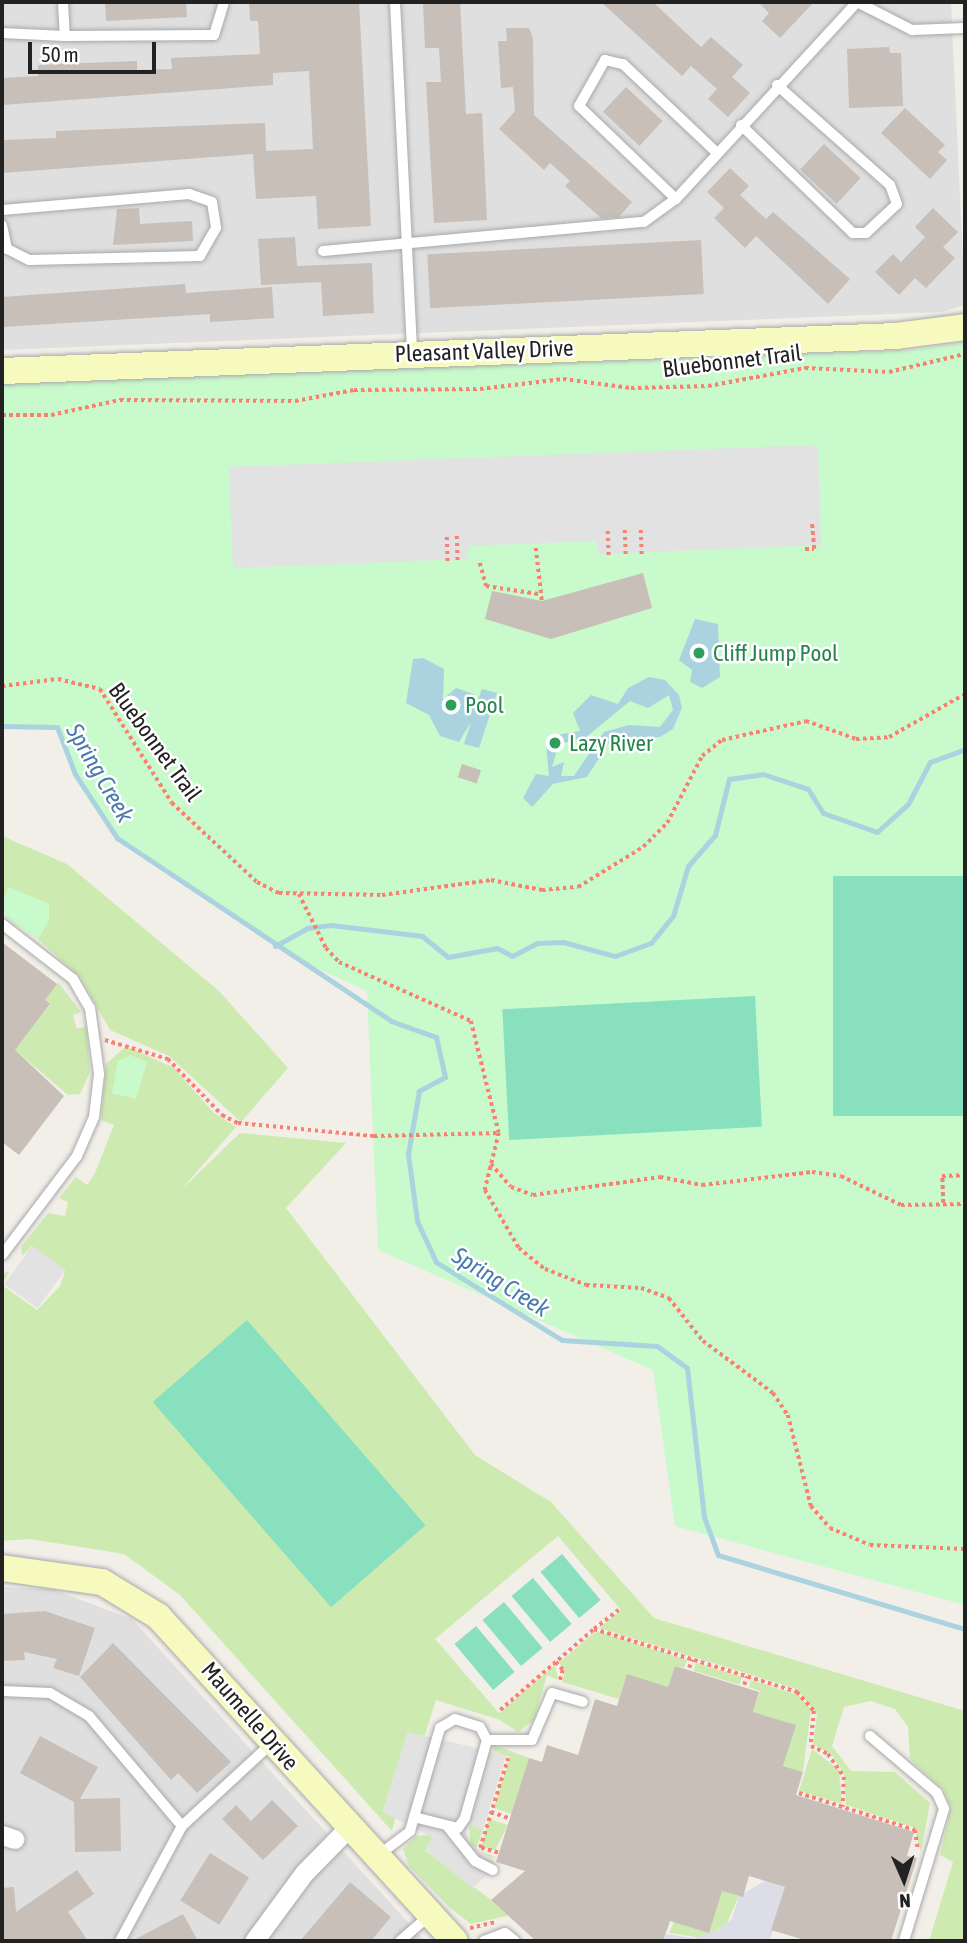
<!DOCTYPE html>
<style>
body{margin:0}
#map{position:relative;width:967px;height:1943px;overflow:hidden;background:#f2efe9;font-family:"Asap Condensed",sans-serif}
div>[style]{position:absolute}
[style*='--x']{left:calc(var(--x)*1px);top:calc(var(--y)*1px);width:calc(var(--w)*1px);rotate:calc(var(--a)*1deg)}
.residential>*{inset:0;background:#e0dfdf}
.grass>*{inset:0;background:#cdebb0;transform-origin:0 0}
.park>*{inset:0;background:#c8facc}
.pitch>*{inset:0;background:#88e0be;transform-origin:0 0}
.parking>*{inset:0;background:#e2e2e2;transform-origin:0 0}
.plaza>*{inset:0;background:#dddde8}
.water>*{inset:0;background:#aad3df}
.stream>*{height:5px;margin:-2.5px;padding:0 2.5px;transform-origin:2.5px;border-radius:2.5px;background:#aad3df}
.building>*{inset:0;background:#c7bfb8;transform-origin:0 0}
.path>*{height:3.5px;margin-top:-1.75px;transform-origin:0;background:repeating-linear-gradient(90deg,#fa8072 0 3.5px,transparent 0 7px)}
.roads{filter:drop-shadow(0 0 2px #a9a9a9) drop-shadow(0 0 2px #a9a9a9)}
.lane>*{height:10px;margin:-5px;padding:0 5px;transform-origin:5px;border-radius:5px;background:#fff}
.street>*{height:19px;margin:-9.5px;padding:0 9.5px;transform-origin:9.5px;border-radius:9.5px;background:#fff}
.secondary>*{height:26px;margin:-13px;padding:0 13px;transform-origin:13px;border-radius:13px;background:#f7fabf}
.dots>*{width:19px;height:19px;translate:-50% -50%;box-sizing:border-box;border:4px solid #fff;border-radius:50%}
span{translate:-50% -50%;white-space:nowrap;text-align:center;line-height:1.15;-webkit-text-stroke:5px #fff;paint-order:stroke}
.street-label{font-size:23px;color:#222}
.leisure-label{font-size:23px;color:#27864d}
.left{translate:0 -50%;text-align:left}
.water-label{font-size:24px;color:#4a7aab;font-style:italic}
.frame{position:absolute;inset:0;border:4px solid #222;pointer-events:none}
.north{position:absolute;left:869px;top:1845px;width:70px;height:70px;-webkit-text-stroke:5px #fff;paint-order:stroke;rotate:177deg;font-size:19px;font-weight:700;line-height:28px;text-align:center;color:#222}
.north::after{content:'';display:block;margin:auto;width:24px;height:32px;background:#222;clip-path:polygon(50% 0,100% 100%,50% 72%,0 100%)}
.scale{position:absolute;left:28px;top:42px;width:128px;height:32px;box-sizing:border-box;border:4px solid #222;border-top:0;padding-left:9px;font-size:21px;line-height:24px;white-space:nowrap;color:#222;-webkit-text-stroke:5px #fff;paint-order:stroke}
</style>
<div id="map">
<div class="residential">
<div style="clip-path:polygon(2px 2px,951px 2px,965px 305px,942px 312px,2px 350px)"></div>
<div style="clip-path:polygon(2px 1587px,51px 1589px,132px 1619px,425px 1941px,2px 1941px)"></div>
</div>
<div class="grass">
<div style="clip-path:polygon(2px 836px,67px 864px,219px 991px,288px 1068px,241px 1122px,169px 1056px,110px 1030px,81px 978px,38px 939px,49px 919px,9px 887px,2px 903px)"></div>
<div style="clip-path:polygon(58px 982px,81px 1012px,73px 1015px,77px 1029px,86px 1026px,90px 1072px,80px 1094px,68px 1095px,15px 1050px,50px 1005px,45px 1000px)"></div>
<div style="clip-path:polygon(126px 1046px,174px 1068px,214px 1113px,236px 1127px,180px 1191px,240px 1133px,346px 1143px,286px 1208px,475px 1455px,551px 1502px,654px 1618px,965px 1711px,965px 1941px,929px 1941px,953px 1862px,940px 1855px,951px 1807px,944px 1790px,910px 1759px,908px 1727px,895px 1709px,870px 1701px,844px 1707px,832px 1746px,851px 1771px,895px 1772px,930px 1803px,921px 1852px,915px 1828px,846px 1805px,844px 1773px,832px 1755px,813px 1744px,817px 1715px,797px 1689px,599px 1628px,621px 1610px,558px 1536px,435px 1639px,499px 1713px,555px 1665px,558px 1680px,547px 1675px,534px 1720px,518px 1732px,500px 1720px,436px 1700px,424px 1738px,408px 1732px,383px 1811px,396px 1815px,392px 1831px,180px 1595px,124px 1554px,30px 1539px,2px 1541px,2px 1273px,9px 1272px,2px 1285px,37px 1310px,60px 1286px,65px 1271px,32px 1246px,22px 1256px,21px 1247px,48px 1213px,65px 1216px,68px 1202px,59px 1198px,76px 1177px,87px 1185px,95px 1173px,114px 1125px,101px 1120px,106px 1064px)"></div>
<div style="clip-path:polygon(596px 1631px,687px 1660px,684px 1668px,675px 1666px,668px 1687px,627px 1675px,619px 1699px,562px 1682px,565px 1670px,559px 1663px)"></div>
<div style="left:696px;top:1663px;width:48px;height:8px;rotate:17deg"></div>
<div style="clip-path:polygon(751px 1680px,798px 1695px,811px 1709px,803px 1772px,783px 1766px,795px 1725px,753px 1712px,760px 1691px,749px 1687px)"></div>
<div style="clip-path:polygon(494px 1745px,529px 1758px,512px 1814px,494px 1808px,510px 1757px,493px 1751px)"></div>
<div style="clip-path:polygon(812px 1749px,839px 1770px,842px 1804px,799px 1791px)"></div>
<div style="clip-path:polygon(489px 1819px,508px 1825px,495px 1850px,481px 1847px)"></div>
<div style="clip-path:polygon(469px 1825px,483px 1829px,476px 1849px,498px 1858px,484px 1856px,470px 1844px)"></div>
<div style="clip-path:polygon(428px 1835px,434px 1839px,425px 1850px,511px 1915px,471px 1924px,449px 1907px,409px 1866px,403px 1849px,416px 1836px)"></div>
<div style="clip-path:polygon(722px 1891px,739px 1896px,726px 1925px,702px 1938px,669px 1933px,674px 1922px)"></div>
</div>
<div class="park">
<div style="clip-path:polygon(965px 342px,965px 1605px,675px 1526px,653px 1370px,378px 1250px,367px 991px,296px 959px,117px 838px,75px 774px,57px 727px,2px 726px,2px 382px,911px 350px)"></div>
<div style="clip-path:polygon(9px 887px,49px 904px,49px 919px,38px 939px,6px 918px,2px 903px)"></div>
<div style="clip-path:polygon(130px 1055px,147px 1062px,136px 1099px,112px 1093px,118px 1061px)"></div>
</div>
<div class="pitch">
<div style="left:965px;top:876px;width:240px;height:132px;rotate:90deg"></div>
<div style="left:755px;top:996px;width:131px;height:253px;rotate:87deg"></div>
<div style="left:247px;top:1320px;width:272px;height:125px;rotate:49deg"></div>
<div style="left:562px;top:1554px;width:60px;height:28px;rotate:50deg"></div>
<div style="left:533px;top:1578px;width:60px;height:28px;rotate:50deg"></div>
<div style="left:504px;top:1602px;width:60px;height:28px;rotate:50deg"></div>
<div style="left:476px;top:1626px;width:60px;height:28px;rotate:50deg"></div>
</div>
<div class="parking">
<div style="clip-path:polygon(818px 445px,821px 545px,599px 554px,595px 541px,469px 546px,467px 559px,233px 568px,229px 467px)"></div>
<div style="left:32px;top:1246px;width:41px;height:47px;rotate:36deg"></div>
<div style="clip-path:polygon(408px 1732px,506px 1755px,483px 1829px,469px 1825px,466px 1831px,470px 1844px,493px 1859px,493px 1870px,472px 1888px,425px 1849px,433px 1838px,383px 1812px)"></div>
</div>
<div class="plaza">
<div style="clip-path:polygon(765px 1881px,785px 1887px,770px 1941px,663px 1941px,666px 1934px,694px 1938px,718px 1930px,732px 1919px,739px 1896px)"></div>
</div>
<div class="water">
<div style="clip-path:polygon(695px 619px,718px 624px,720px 677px,702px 688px,690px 682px,692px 670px,679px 660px)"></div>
<div style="clip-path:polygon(423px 658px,444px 669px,443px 699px,456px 688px,474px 694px,477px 702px,482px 689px,497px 693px,479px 748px,464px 744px,471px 722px,459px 742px,440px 736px,429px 715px,406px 703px,413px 659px)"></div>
<div style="clip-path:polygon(evenodd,649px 677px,665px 680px,679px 695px,682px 708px,673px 729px,660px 737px,612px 738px,587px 777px,553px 784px,532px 807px,523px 798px,536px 774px,549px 776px,546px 745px,557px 735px,580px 731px,573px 713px,591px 695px,618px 704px,628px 688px,649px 677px,669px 695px,673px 710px,660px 727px,629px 725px,604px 732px,574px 776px,561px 776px,564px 762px,552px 767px,559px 744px,585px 738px,630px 701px,648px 708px,669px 695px)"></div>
</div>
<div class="stream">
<div style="--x:2;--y:726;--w:55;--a:1"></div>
<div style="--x:57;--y:727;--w:50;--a:69"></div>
<div style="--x:75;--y:774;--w:77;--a:56.7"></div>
<div style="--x:117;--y:838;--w:329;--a:33.7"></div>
<div style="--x:391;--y:1021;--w:48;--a:19.6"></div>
<div style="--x:436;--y:1037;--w:41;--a:77.3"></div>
<div style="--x:445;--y:1077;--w:30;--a:152"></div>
<div style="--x:419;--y:1091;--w:64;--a:99.9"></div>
<div style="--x:408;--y:1154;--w:68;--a:82.3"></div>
<div style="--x:417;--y:1221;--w:45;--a:65.1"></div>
<div style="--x:436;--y:1262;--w:148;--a:31.8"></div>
<div style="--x:562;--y:1340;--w:95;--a:3.6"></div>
<div style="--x:657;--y:1346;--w:37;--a:36"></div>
<div style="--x:687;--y:1368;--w:150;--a:83.5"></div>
<div style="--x:704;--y:1517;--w:40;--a:69.8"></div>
<div style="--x:718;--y:1555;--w:258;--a:16.7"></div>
<div style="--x:275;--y:946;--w:37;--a:-29"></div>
<div style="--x:307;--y:928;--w:24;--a:-7"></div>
<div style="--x:331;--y:925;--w:92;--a:6.9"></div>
<div style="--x:422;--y:936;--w:33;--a:39"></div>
<div style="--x:448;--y:957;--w:50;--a:-10.4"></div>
<div style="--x:497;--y:948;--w:17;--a:28"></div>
<div style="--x:512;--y:956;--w:28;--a:-27"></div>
<div style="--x:537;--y:943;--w:26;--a:-2"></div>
<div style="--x:563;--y:942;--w:54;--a:15.1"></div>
<div style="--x:615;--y:956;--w:38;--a:-20"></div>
<div style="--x:651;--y:943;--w:35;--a:-51"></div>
<div style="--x:673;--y:916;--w:52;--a:-73.3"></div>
<div style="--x:688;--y:866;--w:41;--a:-48.9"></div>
<div style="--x:715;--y:835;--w:58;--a:-76"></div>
<div style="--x:729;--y:779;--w:34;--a:-8"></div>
<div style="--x:763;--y:774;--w:47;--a:18.4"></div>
<div style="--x:808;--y:789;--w:28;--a:58"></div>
<div style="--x:823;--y:813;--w:57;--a:19.4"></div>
<div style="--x:877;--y:832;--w:42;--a:-42.1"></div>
<div style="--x:908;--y:804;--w:47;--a:-62.4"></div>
<div style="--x:930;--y:762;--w:37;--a:-20"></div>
</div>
<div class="building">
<div style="clip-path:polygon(105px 2px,186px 2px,187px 17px,106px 21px)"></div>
<div style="clip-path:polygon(249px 2px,359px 2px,371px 226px,318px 229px,316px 196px,256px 199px,253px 154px,2px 173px,2px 140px,56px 138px,56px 131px,265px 123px,266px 151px,313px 149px,309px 71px,273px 73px,273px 85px,2px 105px,2px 78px,38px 76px,38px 65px,137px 61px,137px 70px,172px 69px,171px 58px,260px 54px,258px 21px,250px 21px)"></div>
<div style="clip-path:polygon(423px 2px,460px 2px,466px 114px,482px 113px,487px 220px,434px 223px,426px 82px,441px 82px,439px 48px,425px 48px)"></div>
<div style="clip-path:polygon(601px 2px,653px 2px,701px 47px,711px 37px,743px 65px,732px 77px,750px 93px,728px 117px,708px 99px,717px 89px,691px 66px,682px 76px)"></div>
<div style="clip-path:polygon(758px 2px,814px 2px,780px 38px,762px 21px,769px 13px)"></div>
<div style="clip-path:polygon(506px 28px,529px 28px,533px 39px,534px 115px,632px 202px,619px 217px,601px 218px,565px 186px,570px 181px,550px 163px,544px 170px,499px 129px,515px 111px,513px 87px,501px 88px,498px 41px,507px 41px)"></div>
<div style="clip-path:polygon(889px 47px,890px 53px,901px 53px,903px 106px,849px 108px,847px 49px)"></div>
<div style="left:626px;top:87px;width:50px;height:34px;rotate:43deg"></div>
<div style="clip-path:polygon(905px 108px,945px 145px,938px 152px,947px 160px,930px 179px,881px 133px)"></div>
<div style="left:824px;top:144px;width:50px;height:35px;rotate:43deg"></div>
<div style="clip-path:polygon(730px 168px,749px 186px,740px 195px,766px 219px,773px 212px,850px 279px,828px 304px,756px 236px,745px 248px,714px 218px,724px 208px,707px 192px)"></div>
<div style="clip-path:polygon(139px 208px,140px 224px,192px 221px,193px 241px,113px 245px,117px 209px)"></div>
<div style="clip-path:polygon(933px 208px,958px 232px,943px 247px,955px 258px,926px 288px,915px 278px,899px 295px,875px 272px,893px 254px,901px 262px,925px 237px,915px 227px)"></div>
<div style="clip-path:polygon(295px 237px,297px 266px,372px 263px,374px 313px,323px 316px,321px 282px,261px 285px,258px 239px)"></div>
<div style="left:701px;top:240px;width:54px;height:274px;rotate:87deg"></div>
<div style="clip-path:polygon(185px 284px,186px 293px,272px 287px,274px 318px,210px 322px,210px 314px,2px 327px,2px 297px)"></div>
<div style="clip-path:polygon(643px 573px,652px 608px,551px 639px,485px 619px,492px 591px,542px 601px)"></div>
<div style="left:462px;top:764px;width:20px;height:14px;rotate:18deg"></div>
<div style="clip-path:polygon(2px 942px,57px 984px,45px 1000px,50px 1004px,15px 1050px,64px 1096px,19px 1155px,2px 1142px)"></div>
<div style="clip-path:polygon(45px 1611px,95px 1628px,79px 1676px,53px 1668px,57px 1659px,24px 1652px,25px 1660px,2px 1661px,2px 1614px)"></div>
<div style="clip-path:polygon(113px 1643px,231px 1762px,197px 1793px,178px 1773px,171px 1780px,80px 1677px)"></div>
<div style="clip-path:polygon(675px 1666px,759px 1692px,753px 1712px,796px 1725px,783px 1766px,803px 1772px,796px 1795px,914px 1832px,907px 1856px,917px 1858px,891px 1941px,808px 1941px,771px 1930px,785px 1887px,749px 1876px,743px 1897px,722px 1891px,709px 1933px,670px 1921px,663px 1941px,536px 1941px,491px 1900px,525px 1871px,496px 1862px,529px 1758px,542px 1762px,547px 1745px,578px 1755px,595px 1699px,617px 1706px,627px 1674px,668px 1687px)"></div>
<div style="clip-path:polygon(40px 1736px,98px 1767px,80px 1799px,120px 1798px,121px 1851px,75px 1852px,74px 1802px,20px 1773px)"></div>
<div style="clip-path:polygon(272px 1800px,298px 1826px,263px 1860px,222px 1819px,236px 1805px,251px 1821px)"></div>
<div style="left:210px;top:1853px;width:46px;height:56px;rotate:32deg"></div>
<div style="clip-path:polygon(77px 1870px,94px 1894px,68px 1912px,88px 1941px,2px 1941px,2px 1888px,14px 1887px,16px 1912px)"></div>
<div style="clip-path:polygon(350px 1882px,391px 1917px,371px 1941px,300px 1941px)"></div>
<div style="clip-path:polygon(183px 1914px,198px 1941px,132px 1941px)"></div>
</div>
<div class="path">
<div style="--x:2;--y:415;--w:49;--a:0"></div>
<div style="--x:51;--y:415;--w:71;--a:-12.3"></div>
<div style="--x:120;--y:400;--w:175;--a:0.3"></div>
<div style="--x:295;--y:401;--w:60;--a:-10.6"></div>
<div style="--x:354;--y:390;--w:126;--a:-0.5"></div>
<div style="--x:480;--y:389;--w:84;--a:-6.9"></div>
<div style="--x:563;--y:379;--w:69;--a:7.5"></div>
<div style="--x:631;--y:388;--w:77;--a:-1.5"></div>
<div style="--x:708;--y:386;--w:99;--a:-10.5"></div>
<div style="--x:805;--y:368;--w:84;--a:2.7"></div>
<div style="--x:889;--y:372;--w:78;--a:-13.3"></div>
<div style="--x:625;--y:530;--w:26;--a:88"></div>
<div style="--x:641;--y:530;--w:25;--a:88"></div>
<div style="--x:608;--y:531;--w:25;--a:88"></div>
<div style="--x:457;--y:536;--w:27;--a:88"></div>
<div style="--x:447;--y:537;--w:26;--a:88"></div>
<div style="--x:536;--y:548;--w:53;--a:83.5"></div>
<div style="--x:805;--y:549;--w:9;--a:0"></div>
<div style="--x:814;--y:549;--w:25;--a:-95"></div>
<div style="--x:480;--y:563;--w:24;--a:75"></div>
<div style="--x:486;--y:586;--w:53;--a:8.7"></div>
<div style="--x:2;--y:686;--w:56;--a:-7.1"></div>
<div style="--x:58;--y:679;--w:43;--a:13.4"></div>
<div style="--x:100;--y:689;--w:135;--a:57.7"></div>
<div style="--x:172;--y:803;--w:116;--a:42.9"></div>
<div style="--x:257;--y:882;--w:25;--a:27"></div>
<div style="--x:279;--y:893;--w:103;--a:1.1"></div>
<div style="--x:382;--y:895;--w:110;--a:-7.8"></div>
<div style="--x:491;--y:880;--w:52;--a:11.1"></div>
<div style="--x:542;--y:890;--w:36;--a:-5"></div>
<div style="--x:578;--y:887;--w:76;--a:-31.6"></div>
<div style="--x:643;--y:847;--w:34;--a:-45"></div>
<div style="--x:667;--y:823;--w:76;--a:-62.4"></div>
<div style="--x:702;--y:756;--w:26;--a:-39"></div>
<div style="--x:722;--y:740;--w:86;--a:-12.7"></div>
<div style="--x:806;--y:721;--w:53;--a:19.8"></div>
<div style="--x:856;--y:739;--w:33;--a:-3"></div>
<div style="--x:889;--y:737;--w:87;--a:-29.5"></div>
<div style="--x:299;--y:894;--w:60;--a:63.4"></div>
<div style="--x:326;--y:948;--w:19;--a:47"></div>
<div style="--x:339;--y:962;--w:145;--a:24.1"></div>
<div style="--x:471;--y:1021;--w:115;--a:76"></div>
<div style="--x:499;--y:1133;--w:59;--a:103.8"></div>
<div style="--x:485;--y:1190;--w:67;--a:59.6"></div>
<div style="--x:519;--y:1248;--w:33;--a:39"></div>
<div style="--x:545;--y:1269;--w:44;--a:21.3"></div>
<div style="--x:586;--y:1285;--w:55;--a:3.1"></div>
<div style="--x:641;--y:1288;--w:30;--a:20"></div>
<div style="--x:669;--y:1298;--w:55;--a:51.7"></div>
<div style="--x:703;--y:1341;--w:87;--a:36.6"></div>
<div style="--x:773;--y:1393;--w:27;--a:56"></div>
<div style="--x:788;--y:1415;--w:94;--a:75.8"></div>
<div style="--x:811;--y:1506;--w:29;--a:49"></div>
<div style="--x:830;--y:1528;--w:43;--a:23"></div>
<div style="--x:870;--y:1545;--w:95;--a:2.4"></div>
<div style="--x:105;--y:1040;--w:66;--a:16.8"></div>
<div style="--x:168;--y:1059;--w:78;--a:46"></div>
<div style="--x:222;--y:1115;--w:18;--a:27"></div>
<div style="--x:238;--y:1123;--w:137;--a:5.5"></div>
<div style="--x:374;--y:1136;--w:125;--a:-1.4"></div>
<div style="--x:491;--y:1164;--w:30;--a:49"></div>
<div style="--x:511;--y:1187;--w:23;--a:20"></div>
<div style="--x:533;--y:1195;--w:128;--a:-8.1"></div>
<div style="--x:660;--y:1177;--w:43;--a:10.8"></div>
<div style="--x:702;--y:1185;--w:111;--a:-6.7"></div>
<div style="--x:812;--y:1172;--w:29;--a:8"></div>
<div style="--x:841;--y:1176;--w:67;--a:25.8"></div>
<div style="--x:901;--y:1205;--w:64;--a:-0.9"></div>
<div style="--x:943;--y:1203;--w:27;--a:-92"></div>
<div style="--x:942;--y:1176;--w:23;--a:-2"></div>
<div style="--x:594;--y:1629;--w:31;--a:-38"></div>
<div style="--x:556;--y:1662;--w:11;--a:49"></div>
<div style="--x:563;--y:1670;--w:11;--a:105"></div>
<div style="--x:689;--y:1668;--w:9;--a:-69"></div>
<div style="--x:744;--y:1685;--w:9;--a:-72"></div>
<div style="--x:500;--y:1710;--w:124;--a:-40.8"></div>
<div style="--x:594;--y:1629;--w:213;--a:17.2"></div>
<div style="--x:797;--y:1692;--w:25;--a:48"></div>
<div style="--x:814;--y:1711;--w:35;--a:95"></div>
<div style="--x:811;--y:1746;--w:19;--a:25"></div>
<div style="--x:828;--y:1754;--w:28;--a:55"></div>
<div style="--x:844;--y:1777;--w:30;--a:92"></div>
<div style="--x:799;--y:1793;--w:122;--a:17.7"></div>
<div style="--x:915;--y:1830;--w:19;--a:81"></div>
<div style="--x:491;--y:1812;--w:18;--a:19"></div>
<div style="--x:498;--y:1853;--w:19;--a:-164"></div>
<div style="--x:480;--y:1848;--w:94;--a:-72.7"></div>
<div style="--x:470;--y:1928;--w:27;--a:-13"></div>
</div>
<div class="roads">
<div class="lane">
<div style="--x:63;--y:2;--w:34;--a:87"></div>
<div style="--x:65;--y:36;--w:149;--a:-0.4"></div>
<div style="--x:214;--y:35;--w:34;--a:-73"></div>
<div style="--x:395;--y:2;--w:352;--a:87.2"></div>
<div style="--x:857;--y:2;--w:62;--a:27"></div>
<div style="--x:912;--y:30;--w:53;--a:-2.2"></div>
<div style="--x:2;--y:33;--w:63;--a:2.7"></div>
<div style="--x:741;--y:125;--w:156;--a:44"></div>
<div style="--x:853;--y:233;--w:13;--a:0"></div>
<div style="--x:866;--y:233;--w:42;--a:-43.1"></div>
<div style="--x:897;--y:204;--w:20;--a:-110"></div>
<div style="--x:890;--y:185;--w:151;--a:-138.5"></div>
<div style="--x:676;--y:199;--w:134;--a:-136.2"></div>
<div style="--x:579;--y:106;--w:53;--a:-60.5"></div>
<div style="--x:605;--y:60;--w:18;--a:13"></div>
<div style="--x:623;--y:64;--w:129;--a:43.4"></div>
<div style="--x:2;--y:210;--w:188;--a:-4.9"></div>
<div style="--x:189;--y:194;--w:24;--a:19"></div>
<div style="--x:212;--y:202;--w:26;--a:81"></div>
<div style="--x:216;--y:228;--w:32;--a:120"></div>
<div style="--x:200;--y:256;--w:171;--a:178.7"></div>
<div style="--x:29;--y:260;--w:25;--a:-153"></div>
<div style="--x:7;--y:249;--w:24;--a:-102"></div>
<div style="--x:323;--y:251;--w:322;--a:-5.2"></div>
<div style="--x:644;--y:222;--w:39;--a:-36"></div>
<div style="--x:676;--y:199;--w:268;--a:-47.4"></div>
<div style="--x:2;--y:924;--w:90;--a:37.8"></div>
<div style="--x:73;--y:979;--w:34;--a:60"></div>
<div style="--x:90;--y:1008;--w:67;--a:82.2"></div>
<div style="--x:99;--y:1074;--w:43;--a:96.6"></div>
<div style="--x:94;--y:1117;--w:43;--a:113.6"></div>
<div style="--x:77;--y:1156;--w:124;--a:127.1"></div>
<div style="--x:2;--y:1691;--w:48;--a:2.4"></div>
<div style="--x:50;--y:1693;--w:45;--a:30.5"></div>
<div style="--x:89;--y:1716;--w:144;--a:49.8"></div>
<div style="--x:182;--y:1826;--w:124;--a:-42.7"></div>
<div style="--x:870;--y:1736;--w:88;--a:40.4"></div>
<div style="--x:937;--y:1793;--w:17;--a:66"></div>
<div style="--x:944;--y:1809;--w:138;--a:106.9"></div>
<div style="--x:487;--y:1740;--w:45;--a:0"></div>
<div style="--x:532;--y:1740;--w:51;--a:-66.9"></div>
<div style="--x:552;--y:1693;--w:32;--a:16"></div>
<div style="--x:448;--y:1827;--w:43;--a:51.5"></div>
<div style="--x:475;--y:1861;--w:20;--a:27"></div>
<div style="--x:380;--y:1854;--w:38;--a:-37"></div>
<div style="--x:410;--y:1831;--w:15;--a:-74"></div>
<div style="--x:414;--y:1817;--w:93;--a:-73.7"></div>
<div style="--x:440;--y:1728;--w:17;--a:-31"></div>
<div style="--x:455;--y:1719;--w:26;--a:18"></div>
<div style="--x:480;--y:1727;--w:15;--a:62"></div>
<div style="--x:487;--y:1740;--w:81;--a:105.8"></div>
<div style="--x:465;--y:1818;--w:12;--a:125"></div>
<div style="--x:458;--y:1828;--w:45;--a:-166"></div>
<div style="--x:120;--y:1941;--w:131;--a:-61.7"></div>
<div style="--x:400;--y:1941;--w:38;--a:-41"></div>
<div style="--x:484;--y:1941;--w:22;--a:-21"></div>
<div style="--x:505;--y:1933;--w:13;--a:39"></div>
</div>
<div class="street">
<div style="--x:2;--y:1835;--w:13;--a:18"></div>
<div style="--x:254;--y:1941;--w:84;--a:-53.7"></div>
<div style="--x:304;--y:1873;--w:64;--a:-45.6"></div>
</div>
<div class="secondary">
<div style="--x:2;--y:371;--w:895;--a:-2.24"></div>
<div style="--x:896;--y:336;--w:70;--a:-7.4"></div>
<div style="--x:2;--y:1568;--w:101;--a:8"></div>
<div style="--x:102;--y:1582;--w:66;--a:31.3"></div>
<div style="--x:158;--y:1616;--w:440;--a:47.6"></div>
</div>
</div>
<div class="dots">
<div style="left:699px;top:653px;background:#2e9e5b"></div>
<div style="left:451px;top:705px;background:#2e9e5b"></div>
<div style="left:555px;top:743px;background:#2e9e5b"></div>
</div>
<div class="street-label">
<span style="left:484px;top:351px;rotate:-2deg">Pleasant Valley Drive</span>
<span style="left:732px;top:361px;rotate:-7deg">Bluebonnet Trail</span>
<span style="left:155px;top:742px;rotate:54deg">Bluebonnet Trail</span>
<span style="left:250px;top:1716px;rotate:49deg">Maumelle Drive</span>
</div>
<div class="leisure-label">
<span class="left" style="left:713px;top:653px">Cliff Jump Pool</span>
<span class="left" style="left:465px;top:705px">Pool</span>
<span class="left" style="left:569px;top:743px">Lazy River</span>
</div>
<div class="water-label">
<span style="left:100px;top:773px;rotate:60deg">Spring Creek</span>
<span style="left:501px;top:1282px;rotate:32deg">Spring Creek</span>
</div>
<div class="frame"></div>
<div class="north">N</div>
<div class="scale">50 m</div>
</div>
